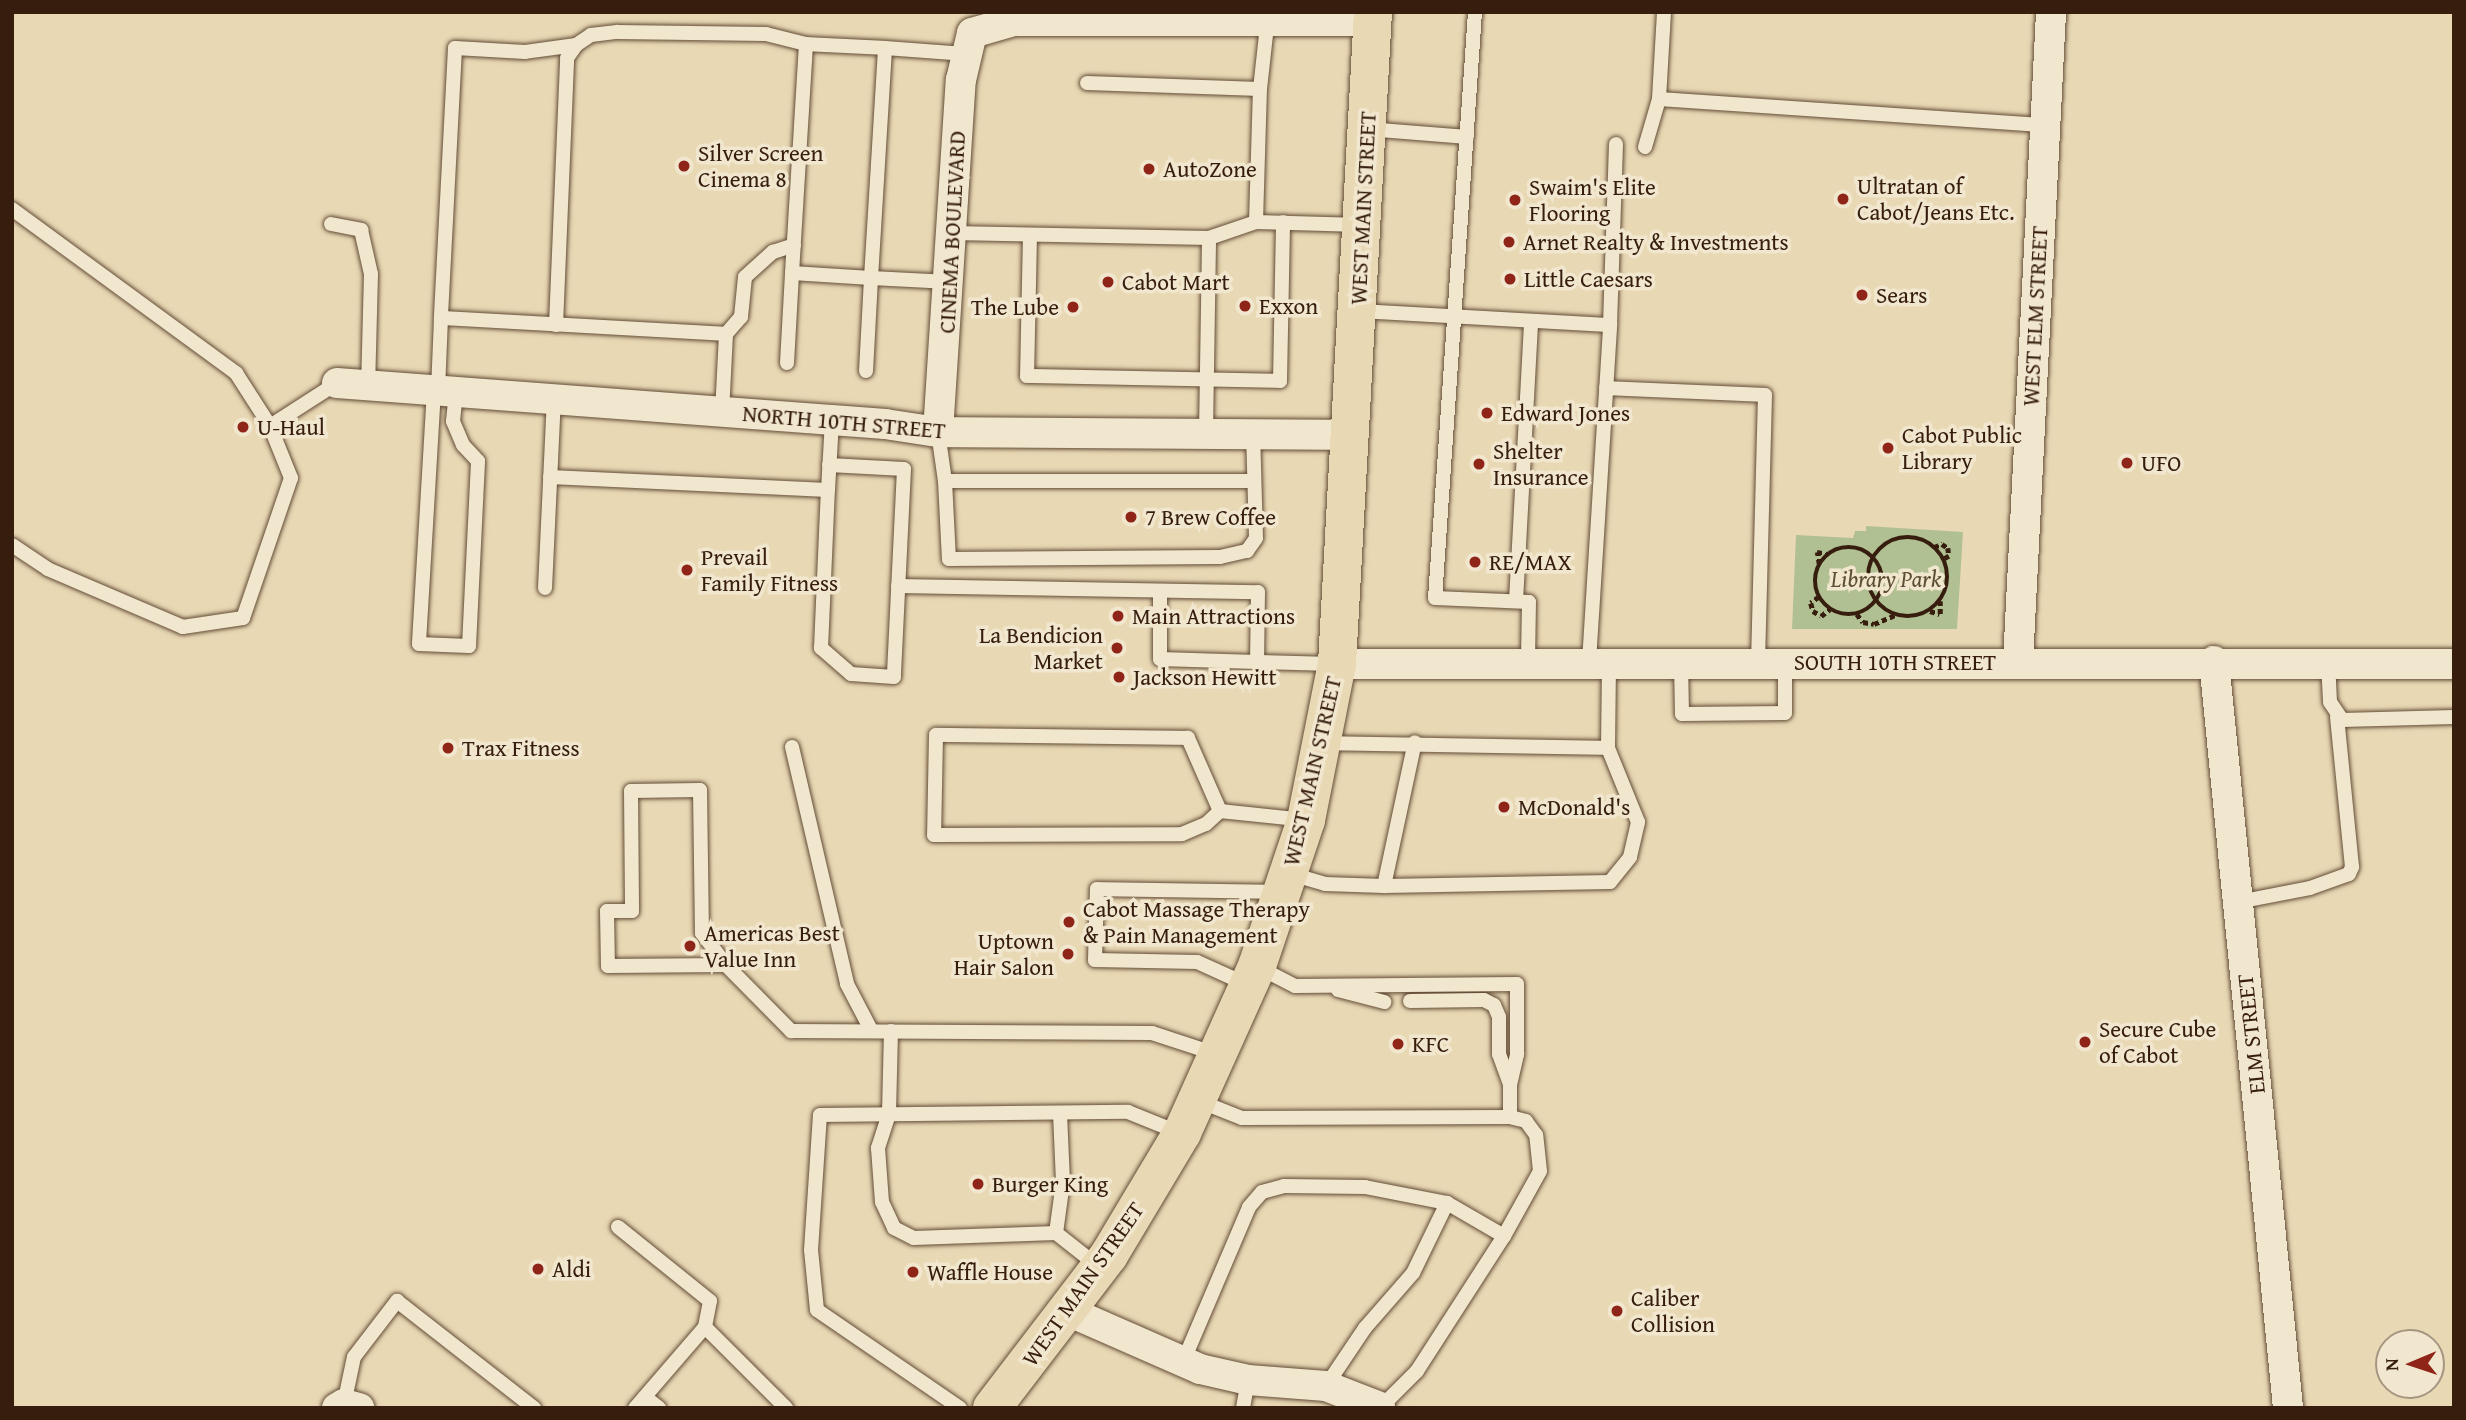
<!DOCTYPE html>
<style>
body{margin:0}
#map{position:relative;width:2466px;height:1420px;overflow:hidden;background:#e9d8b4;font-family:"Gentium Book Plus",serif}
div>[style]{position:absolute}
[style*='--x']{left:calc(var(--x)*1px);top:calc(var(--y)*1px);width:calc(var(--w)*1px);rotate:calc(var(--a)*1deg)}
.green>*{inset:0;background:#b0c092}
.path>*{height:4.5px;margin-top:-2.25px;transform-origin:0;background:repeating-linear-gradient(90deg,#361d0d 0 5px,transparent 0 8.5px)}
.path>.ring{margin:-2.25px;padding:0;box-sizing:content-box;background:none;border:4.5px solid #361d0d;border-radius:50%}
.roads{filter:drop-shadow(0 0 2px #634c37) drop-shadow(0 0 2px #634c37)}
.service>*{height:14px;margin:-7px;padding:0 7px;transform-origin:7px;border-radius:7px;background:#f1e6ce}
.minor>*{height:30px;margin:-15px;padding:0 15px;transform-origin:15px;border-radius:15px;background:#f1e6ce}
.primary>*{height:38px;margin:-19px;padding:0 19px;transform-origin:19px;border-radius:19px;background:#e9d8b4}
.dots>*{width:19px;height:19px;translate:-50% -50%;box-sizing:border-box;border:4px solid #f1e6ce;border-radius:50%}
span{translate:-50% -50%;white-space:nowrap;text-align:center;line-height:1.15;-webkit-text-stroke:7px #f1e6ce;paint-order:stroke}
.poi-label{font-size:23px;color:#361d0d}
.left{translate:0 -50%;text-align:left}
.right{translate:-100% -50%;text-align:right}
.street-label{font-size:23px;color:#361d0d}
.park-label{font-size:23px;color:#5b4e35;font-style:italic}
.frame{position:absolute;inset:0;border:14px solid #361d0d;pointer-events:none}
.north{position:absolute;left:2375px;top:1329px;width:70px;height:70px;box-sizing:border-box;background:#f1e6ce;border:2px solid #a69681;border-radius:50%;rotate:268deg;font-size:19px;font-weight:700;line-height:28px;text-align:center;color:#361d0d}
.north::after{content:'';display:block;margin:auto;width:24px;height:32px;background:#8f2418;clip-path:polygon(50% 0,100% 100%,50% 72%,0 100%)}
</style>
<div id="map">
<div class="green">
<div style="clip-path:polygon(1866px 526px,1963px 532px,1957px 629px,1792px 629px,1796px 535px,1853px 538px,1855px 531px,1866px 531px)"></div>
</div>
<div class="path">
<div class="ring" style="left:1868px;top:537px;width:75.5px;height:75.5px"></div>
<div style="--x:1934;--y:547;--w:9;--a:-21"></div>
<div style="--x:1942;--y:544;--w:7;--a:34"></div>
<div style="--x:1948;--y:548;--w:8;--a:83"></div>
<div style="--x:1949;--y:556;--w:6;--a:149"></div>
<div class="ring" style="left:1815px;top:547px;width:63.5px;height:63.5px"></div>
<div style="--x:1819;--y:564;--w:12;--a:-99"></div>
<div style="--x:1817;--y:552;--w:10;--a:11"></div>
<div style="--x:1819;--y:597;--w:10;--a:143"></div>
<div style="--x:1811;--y:603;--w:8;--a:76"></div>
<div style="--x:1813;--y:611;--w:9;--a:32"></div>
<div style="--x:1821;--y:616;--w:11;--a:-38"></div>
<div style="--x:1930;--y:611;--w:10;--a:17"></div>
<div style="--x:1940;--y:614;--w:13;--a:-90"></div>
<div style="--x:1857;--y:614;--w:10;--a:53"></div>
<div style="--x:1863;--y:622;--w:11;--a:10"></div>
<div style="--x:1874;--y:624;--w:23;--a:-23"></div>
</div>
<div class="roads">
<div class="service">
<div style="--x:1475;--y:12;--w:587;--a:93.9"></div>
<div style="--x:1435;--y:598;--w:94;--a:2.4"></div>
<div style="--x:1529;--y:602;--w:60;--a:91"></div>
<div style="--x:576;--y:45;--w:51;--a:172.2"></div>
<div style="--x:525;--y:52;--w:70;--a:-176.7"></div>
<div style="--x:455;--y:48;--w:270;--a:93"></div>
<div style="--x:441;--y:318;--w:285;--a:3.2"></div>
<div style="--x:726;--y:334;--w:78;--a:92.9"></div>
<div style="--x:885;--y:48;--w:82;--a:4.2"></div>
<div style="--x:1087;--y:83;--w:173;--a:2"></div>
<div style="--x:1659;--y:99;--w:387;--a:3.9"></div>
<div style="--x:1368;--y:129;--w:99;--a:4.6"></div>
<div style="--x:1645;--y:147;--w:50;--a:-73.7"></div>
<div style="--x:1659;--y:99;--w:87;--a:-86.7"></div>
<div style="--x:12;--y:209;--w:278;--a:36.2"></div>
<div style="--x:236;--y:373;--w:63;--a:57.3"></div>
<div style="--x:270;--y:426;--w:56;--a:68"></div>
<div style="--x:291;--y:478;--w:148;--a:108.9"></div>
<div style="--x:243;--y:618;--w:61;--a:171.5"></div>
<div style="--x:183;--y:627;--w:147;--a:-156.8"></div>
<div style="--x:48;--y:569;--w:43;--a:-146.3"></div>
<div style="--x:1256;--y:222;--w:133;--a:-88.3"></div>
<div style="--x:1260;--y:89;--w:72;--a:-83.7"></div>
<div style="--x:331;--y:224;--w:31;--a:11"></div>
<div style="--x:361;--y:230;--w:45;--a:77.2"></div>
<div style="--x:371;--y:274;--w:111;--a:91.5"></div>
<div style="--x:952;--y:233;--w:257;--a:1.1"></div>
<div style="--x:1209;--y:238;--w:50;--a:-18.8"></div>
<div style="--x:1256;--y:222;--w:105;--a:1.6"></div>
<div style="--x:1030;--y:235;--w:141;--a:91.2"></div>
<div style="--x:1027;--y:376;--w:253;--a:1.1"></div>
<div style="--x:1280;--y:381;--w:159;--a:-88.9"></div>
<div style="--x:1358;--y:311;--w:252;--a:3.2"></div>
<div style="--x:1610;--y:325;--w:181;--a:-88.1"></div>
<div style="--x:556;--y:325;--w:267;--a:-87.6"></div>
<div style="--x:567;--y:58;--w:16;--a:-55"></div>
<div style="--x:576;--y:45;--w:18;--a:-34"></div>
<div style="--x:591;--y:35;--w:26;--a:-7"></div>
<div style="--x:617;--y:32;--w:149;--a:0.8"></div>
<div style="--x:766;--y:34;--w:41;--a:14"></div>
<div style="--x:726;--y:334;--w:23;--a:-49"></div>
<div style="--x:741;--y:317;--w:40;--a:-84.3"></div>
<div style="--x:745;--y:277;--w:38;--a:-42"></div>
<div style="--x:773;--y:252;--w:22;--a:-18"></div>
<div style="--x:787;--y:363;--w:90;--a:-86.8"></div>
<div style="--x:866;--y:371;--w:93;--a:-86.9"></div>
<div style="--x:871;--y:278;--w:230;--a:-86.5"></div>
<div style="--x:885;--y:48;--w:79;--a:-177.1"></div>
<div style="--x:806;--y:44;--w:229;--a:93.5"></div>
<div style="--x:792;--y:273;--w:79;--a:3.6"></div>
<div style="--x:871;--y:278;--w:79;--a:2.9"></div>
<div style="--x:1606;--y:388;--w:159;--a:2.5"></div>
<div style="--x:1765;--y:395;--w:266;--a:91.5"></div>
<div style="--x:434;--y:390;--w:254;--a:93.4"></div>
<div style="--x:419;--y:644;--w:50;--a:2.3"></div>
<div style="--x:469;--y:646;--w:185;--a:-87.2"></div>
<div style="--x:478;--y:461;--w:22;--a:-133"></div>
<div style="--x:463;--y:445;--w:26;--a:-113"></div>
<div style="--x:453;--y:421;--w:29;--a:-84"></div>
<div style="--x:438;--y:390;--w:72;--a:-87.6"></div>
<div style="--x:270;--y:426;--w:80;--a:-32.7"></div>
<div style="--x:938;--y:432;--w:49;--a:81.9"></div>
<div style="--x:1206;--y:433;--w:195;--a:-89.1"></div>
<div style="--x:829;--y:465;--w:75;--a:3.1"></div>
<div style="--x:904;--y:469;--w:208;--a:92.8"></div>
<div style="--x:894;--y:677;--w:43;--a:-176"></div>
<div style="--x:851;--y:674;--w:40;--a:-139"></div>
<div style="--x:821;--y:648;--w:158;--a:-87.5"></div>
<div style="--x:828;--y:490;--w:70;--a:-86.7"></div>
<div style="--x:550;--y:477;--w:278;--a:2.7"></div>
<div style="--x:1252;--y:481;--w:307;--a:180"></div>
<div style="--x:945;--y:481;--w:78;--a:87.1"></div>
<div style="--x:949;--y:559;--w:271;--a:-0.4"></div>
<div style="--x:1220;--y:557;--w:28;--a:-13"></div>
<div style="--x:1247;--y:551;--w:16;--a:-55"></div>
<div style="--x:1256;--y:538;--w:106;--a:-91.6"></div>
<div style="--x:898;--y:586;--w:360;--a:1"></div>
<div style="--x:1258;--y:592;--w:70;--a:90.8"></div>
<div style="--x:1257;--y:662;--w:78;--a:1.5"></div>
<div style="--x:545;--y:588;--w:189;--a:-87.3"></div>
<div style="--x:1160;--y:591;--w:68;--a:90"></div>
<div style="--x:1160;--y:659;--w:97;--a:1.8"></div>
<div style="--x:1516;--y:601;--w:280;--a:-86.9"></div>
<div style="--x:1589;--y:662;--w:338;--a:-86.4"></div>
<div style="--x:1681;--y:662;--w:52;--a:88.9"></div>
<div style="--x:1682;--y:714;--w:103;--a:-0.6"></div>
<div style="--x:1785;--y:713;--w:52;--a:-90"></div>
<div style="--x:2328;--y:662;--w:40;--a:87.1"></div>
<div style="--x:2330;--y:702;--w:22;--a:56"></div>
<div style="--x:2342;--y:720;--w:112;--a:-1.5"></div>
<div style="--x:792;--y:747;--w:243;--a:76.9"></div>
<div style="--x:847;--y:984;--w:52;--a:62.4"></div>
<div style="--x:1608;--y:748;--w:86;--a:-89.3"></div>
<div style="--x:1220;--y:811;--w:80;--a:-113.7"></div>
<div style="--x:1188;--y:738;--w:252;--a:-179.3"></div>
<div style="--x:936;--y:735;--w:100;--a:91.1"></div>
<div style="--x:934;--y:835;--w:248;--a:-0.2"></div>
<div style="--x:1182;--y:834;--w:26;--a:-23"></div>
<div style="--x:1206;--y:824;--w:19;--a:-43"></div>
<div style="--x:1220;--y:811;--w:85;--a:6"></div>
<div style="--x:1291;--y:874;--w:35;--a:16"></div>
<div style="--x:1325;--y:884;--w:59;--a:1.9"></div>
<div style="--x:1384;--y:886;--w:226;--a:-1"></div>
<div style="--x:1610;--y:882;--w:32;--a:-51"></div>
<div style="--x:1630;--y:857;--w:36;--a:-77"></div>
<div style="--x:1638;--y:822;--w:80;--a:-112.1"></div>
<div style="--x:1608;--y:748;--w:285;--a:-179"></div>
<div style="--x:1384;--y:886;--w:147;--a:-77.9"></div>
<div style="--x:2238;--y:902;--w:73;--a:-11"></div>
<div style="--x:2310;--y:888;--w:41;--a:-19.7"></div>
<div style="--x:2349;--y:874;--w:8;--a:-67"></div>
<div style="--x:2352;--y:867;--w:151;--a:-95.7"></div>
<div style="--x:726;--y:965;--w:40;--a:-127"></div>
<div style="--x:702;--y:933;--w:143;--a:-90.8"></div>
<div style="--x:700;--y:790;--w:69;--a:179.2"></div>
<div style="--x:631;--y:791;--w:120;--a:89.5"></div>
<div style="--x:632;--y:911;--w:25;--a:180"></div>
<div style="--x:607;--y:911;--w:55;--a:89"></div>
<div style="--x:608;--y:966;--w:118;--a:-0.5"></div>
<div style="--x:726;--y:965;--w:93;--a:45.4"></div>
<div style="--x:791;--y:1031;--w:361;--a:0.3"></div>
<div style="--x:1152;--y:1033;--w:67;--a:18.2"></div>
<div style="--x:1248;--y:985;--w:56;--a:-155.7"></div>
<div style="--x:1197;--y:962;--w:102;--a:-178.9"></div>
<div style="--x:1095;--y:960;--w:71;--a:-88.4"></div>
<div style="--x:1097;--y:889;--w:181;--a:0.9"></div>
<div style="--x:1338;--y:990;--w:48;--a:14.6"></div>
<div style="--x:1410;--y:1001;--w:74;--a:-0.8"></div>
<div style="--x:1484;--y:1000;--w:11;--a:27"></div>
<div style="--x:1494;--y:1005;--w:13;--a:67"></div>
<div style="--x:1499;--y:1017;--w:37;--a:90"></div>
<div style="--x:1499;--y:1054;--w:32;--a:70"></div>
<div style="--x:891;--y:1031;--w:83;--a:91.4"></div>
<div style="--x:889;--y:1114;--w:36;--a:108"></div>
<div style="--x:878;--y:1148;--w:54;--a:85.8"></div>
<div style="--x:882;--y:1202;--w:29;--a:65"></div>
<div style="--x:894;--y:1228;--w:22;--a:27"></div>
<div style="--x:914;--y:1238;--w:142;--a:-2"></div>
<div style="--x:1056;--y:1233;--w:51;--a:-82.2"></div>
<div style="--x:1063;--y:1182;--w:69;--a:-92.5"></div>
<div style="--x:1199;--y:1101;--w:46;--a:21.6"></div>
<div style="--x:1242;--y:1118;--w:268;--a:-0.2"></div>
<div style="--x:1510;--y:1117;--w:32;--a:-90"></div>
<div style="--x:1510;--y:1085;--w:32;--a:-77"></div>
<div style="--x:1517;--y:1054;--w:70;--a:-90"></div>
<div style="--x:1517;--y:984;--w:222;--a:179.5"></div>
<div style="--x:1295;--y:986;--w:42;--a:-152.8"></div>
<div style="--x:618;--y:1227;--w:118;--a:38.8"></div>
<div style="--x:710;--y:1301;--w:26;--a:101"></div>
<div style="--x:705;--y:1327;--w:115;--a:45"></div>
<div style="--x:1056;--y:1233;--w:55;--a:38.3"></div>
<div style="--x:1504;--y:1236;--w:74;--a:-61"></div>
<div style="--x:1540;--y:1171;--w:36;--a:-96"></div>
<div style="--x:1536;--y:1135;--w:17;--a:-126"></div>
<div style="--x:1526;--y:1121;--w:16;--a:-166"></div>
<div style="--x:1183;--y:1362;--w:168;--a:-66.9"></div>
<div style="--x:1249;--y:1207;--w:20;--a:-49"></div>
<div style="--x:1262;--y:1192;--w:23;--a:-15"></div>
<div style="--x:1284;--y:1186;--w:81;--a:0.7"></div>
<div style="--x:1365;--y:1187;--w:84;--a:11"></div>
<div style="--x:1447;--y:1203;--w:66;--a:30.1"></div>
<div style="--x:1504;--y:1236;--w:161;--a:122.8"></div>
<div style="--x:1417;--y:1371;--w:52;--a:135"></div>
<div style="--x:1326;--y:1386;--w:70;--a:-56.1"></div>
<div style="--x:1365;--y:1328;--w:73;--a:-48.9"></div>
<div style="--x:1413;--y:1273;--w:78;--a:-64.1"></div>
<div style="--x:645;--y:1397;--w:18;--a:38"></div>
<div style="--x:344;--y:1404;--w:48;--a:-78"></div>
<div style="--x:354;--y:1357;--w:71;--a:-52.5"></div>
<div style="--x:397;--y:1301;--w:174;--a:38"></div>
<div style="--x:635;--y:1408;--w:107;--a:-49.2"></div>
<div style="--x:960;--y:1408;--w:173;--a:-145.6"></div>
<div style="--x:817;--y:1310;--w:60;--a:-95.7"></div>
<div style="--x:811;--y:1250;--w:135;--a:-86.2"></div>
<div style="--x:820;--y:1115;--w:308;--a:-0.6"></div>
<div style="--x:1128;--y:1112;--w:56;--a:22"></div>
<div style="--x:1243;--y:1408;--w:28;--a:-80"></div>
</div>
<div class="minor">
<div style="--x:337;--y:383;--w:550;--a:4.28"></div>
<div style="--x:885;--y:424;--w:54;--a:8.6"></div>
<div style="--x:938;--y:432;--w:414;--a:0.4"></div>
<div style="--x:938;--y:432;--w:353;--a:-86.3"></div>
<div style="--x:961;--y:80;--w:48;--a:-76.8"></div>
<div style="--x:972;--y:33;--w:44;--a:-15.9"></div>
<div style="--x:1014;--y:21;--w:359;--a:0"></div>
<div style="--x:2214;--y:661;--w:751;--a:84.34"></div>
<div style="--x:2018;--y:662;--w:651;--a:-87.09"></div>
<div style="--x:1337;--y:664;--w:1117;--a:0"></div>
<div style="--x:1070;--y:1312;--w:142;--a:23.7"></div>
<div style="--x:1200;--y:1369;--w:49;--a:12.9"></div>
<div style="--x:1248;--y:1380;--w:78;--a:4.4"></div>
<div style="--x:1326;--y:1386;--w:58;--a:21.3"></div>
<div style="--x:337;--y:1408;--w:8;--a:-30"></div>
<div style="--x:344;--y:1404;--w:16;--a:15"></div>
</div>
<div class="primary">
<div style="--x:992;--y:1408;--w:193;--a:-52.6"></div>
<div style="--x:1109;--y:1255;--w:142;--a:-59.1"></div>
<div style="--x:1182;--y:1133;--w:183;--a:-65.8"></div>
<div style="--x:1257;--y:966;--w:154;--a:-71.4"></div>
<div style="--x:1306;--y:820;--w:159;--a:-78.8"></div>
<div style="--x:1337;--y:664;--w:653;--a:-86.84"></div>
</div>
</div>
<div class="dots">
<div style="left:684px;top:166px;background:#8f2418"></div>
<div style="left:1149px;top:169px;background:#8f2418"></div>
<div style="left:1843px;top:199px;background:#8f2418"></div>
<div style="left:1515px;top:200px;background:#8f2418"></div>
<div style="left:1509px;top:242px;background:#8f2418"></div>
<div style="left:1510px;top:279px;background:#8f2418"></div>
<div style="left:1108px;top:282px;background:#8f2418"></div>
<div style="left:1862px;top:295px;background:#8f2418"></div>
<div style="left:1245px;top:306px;background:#8f2418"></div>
<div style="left:1073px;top:307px;background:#8f2418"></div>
<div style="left:1487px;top:413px;background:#8f2418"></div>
<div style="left:243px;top:427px;background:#8f2418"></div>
<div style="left:1888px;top:448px;background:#8f2418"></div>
<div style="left:2127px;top:463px;background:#8f2418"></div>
<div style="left:1479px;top:464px;background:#8f2418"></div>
<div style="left:1131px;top:517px;background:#8f2418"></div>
<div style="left:1475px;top:562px;background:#8f2418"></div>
<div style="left:687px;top:570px;background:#8f2418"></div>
<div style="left:1118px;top:616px;background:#8f2418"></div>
<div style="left:1117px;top:648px;background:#8f2418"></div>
<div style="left:1119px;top:677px;background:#8f2418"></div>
<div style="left:448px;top:748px;background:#8f2418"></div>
<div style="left:1504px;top:807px;background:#8f2418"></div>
<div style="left:1069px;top:922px;background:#8f2418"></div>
<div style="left:690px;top:946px;background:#8f2418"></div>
<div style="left:1068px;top:954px;background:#8f2418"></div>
<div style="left:2085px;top:1042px;background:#8f2418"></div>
<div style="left:1398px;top:1044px;background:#8f2418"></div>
<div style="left:978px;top:1184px;background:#8f2418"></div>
<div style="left:538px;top:1269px;background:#8f2418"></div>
<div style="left:913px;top:1272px;background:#8f2418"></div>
<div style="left:1617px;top:1311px;background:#8f2418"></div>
</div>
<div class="poi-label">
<span class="left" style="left:698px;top:166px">Silver Screen<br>Cinema 8</span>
<span class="left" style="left:1163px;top:169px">AutoZone</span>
<span class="left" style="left:1857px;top:199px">Ultratan of<br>Cabot/Jeans Etc.</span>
<span class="left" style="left:1529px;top:200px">Swaim's Elite<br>Flooring</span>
<span class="left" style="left:1523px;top:242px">Arnet Realty &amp; Investments</span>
<span class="left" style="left:1524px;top:279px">Little Caesars</span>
<span class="left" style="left:1122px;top:282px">Cabot Mart</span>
<span class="left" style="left:1876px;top:295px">Sears</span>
<span class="left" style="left:1259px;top:306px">Exxon</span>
<span class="right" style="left:1059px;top:307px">The Lube</span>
<span class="left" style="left:1501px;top:413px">Edward Jones</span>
<span class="left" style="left:257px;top:427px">U-Haul</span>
<span class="left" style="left:1902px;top:448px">Cabot Public<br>Library</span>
<span class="left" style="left:1493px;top:464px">Shelter<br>Insurance</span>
<span class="left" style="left:2141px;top:463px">UFO</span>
<span class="left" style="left:1145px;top:517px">7 Brew Coffee</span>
<span class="left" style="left:701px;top:570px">Prevail<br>Family Fitness</span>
<span class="left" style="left:1489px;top:562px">RE/MAX</span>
<span class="left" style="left:1132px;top:616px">Main Attractions</span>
<span class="right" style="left:1103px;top:648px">La Bendicion<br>Market</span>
<span class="left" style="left:1133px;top:677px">Jackson Hewitt</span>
<span class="left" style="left:462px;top:748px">Trax Fitness</span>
<span class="left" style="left:1518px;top:807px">McDonald's</span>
<span class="left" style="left:1083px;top:922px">Cabot Massage Therapy<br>&amp; Pain Management</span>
<span class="left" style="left:704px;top:946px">Americas Best<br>Value Inn</span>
<span class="right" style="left:1054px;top:954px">Uptown<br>Hair Salon</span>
<span class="left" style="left:2099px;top:1042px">Secure Cube<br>of Cabot</span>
<span class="left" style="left:1412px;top:1044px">KFC</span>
<span class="left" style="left:992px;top:1184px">Burger King</span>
<span class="left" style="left:552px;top:1269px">Aldi</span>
<span class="left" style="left:927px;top:1272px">Waffle House</span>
<span class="left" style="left:1631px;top:1311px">Caliber<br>Collision</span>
</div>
<div class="street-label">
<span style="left:1363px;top:208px;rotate:-87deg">WEST MAIN STREET</span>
<span style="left:952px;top:232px;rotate:-87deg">CINEMA BOULEVARD</span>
<span style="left:2035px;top:316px;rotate:-87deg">WEST ELM STREET</span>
<span style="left:844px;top:422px;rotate:5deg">NORTH 10TH STREET</span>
<span style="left:1895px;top:662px">SOUTH 10TH STREET</span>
<span style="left:1312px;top:771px;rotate:-77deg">WEST MAIN STREET</span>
<span style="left:2251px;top:1034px;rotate:-96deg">ELM STREET</span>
<span style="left:1083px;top:1284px;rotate:-55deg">WEST MAIN STREET</span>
</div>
<div class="park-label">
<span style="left:1886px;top:579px">Library Park</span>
</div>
<div class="frame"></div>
<div class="north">N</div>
</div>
